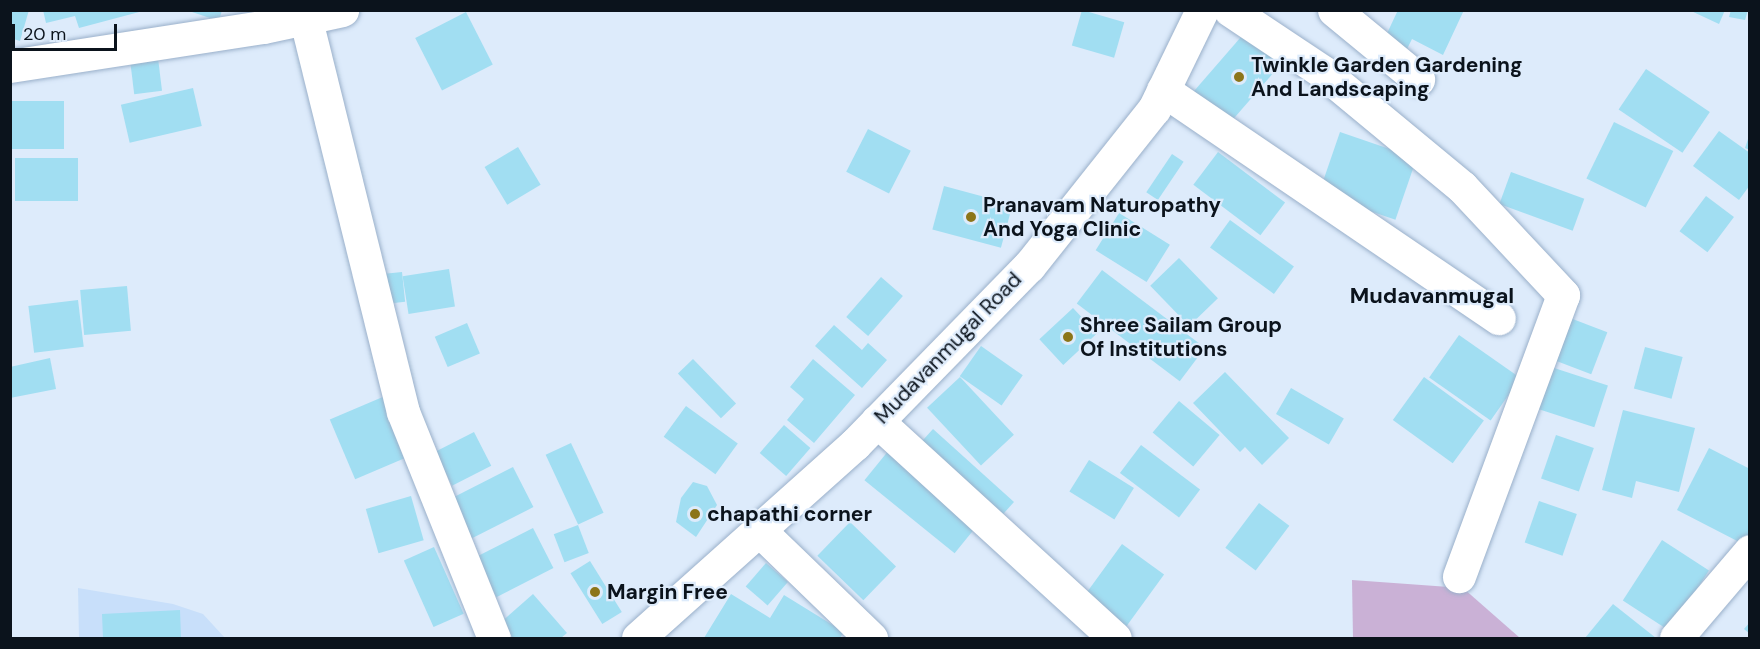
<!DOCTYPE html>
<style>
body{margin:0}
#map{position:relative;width:1760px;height:649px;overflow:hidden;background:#ddebfb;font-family:"DM Sans",sans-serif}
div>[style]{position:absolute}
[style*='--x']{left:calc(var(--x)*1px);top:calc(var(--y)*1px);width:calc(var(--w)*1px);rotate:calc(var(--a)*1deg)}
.built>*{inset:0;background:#c8dffa}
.green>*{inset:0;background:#cab1d6}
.building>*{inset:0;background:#a1def2;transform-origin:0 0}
.roads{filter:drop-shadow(0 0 2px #9ab0ca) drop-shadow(0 0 2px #9ab0ca)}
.street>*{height:33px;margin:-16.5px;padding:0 16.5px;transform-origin:16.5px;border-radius:16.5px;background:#fff}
.secondary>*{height:33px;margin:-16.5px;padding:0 16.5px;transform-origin:16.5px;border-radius:16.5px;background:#fff}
.dots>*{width:16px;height:16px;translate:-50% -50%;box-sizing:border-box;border:3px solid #ddebfb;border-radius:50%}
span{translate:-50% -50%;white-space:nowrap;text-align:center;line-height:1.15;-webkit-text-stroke:4.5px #ddebfb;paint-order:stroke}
.poi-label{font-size:21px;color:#0b131c;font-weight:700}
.left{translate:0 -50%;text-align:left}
.street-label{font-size:21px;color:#0b131c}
.neighbourhood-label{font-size:22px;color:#0b131c;font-weight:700}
.frame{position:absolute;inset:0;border:12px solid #0b131c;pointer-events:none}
.scale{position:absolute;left:12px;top:24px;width:105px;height:27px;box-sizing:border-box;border:3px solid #0b131c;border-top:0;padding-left:8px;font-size:18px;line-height:21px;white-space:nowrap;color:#0b131c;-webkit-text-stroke:4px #ddebfb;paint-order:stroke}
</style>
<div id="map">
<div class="built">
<div style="clip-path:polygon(78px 588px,173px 604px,203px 614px,225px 638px,79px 638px)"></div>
</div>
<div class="green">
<div style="clip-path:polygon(1352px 580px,1463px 588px,1520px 638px,1353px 638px)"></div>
</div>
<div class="building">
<div style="clip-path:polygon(10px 10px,29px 10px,20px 41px,10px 38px)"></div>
<div style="clip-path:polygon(43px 10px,143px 10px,143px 11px,79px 28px,75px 16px,46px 23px)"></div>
<div style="clip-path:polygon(186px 10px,222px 10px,219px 21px)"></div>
<div style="left:1082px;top:10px;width:44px;height:37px;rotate:16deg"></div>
<div style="clip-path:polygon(1398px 10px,1464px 10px,1443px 55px,1412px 39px,1405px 53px,1383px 42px)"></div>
<div style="clip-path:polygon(1689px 10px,1725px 10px,1719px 24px)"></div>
<div style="clip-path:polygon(1731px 10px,1748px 10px,1745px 20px,1729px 17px)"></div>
<div style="left:466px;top:12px;width:59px;height:57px;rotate:63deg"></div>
<div style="left:1247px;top:30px;width:48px;height:82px;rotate:41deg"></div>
<div style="left:158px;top:58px;width:33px;height:28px;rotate:83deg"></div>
<div style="left:1646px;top:69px;width:77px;height:49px;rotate:34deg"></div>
<div style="left:193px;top:88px;width:39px;height:74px;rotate:77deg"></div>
<div style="left:64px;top:101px;width:48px;height:54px;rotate:90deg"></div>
<div style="left:1614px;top:122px;width:66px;height:63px;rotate:26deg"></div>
<div style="left:868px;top:129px;width:48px;height:48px;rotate:27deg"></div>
<div style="clip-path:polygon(1719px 131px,1750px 153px,1750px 185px,1739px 200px,1693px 166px)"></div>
<div style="left:1340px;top:132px;width:81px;height:65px;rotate:19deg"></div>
<div style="clip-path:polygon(1749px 136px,1750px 136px,1750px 150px,1745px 148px)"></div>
<div style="left:518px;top:147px;width:44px;height:39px;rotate:59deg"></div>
<div style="left:1218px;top:152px;width:84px;height:41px;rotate:37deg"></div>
<div style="left:1172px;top:154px;width:14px;height:46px;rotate:34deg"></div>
<div style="left:78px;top:158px;width:43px;height:63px;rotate:90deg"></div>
<div style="left:1511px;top:172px;width:78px;height:34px;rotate:20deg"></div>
<div style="left:944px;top:186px;width:71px;height:45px;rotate:15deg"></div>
<div style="left:1706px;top:196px;width:35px;height:44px;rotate:37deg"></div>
<div style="left:1119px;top:213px;width:60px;height:44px;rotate:32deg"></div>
<div style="left:1230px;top:220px;width:79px;height:34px;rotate:36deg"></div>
<div style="left:1179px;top:258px;width:56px;height:40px;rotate:46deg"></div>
<div style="left:449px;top:269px;width:38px;height:47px;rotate:81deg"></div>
<div style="left:1102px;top:270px;width:129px;height:42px;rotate:37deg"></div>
<div style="left:402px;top:272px;width:30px;height:27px;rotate:84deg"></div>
<div style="left:881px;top:277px;width:29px;height:53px;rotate:41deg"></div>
<div style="left:127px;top:286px;width:45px;height:47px;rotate:85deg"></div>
<div style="left:78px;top:300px;width:47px;height:50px;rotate:83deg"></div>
<div style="left:1073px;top:308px;width:35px;height:46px;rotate:47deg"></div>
<div style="left:1570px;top:318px;width:40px;height:45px;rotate:21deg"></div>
<div style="left:467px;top:323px;width:33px;height:35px;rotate:67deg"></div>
<div style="clip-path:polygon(834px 325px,862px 350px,868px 343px,887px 360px,862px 388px,815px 346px)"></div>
<div style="left:1459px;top:335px;width:75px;height:52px;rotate:35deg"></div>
<div style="left:981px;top:346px;width:51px;height:37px;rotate:35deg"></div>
<div style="left:1645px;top:347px;width:39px;height:43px;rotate:15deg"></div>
<div style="clip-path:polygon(50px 358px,56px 389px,10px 398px,10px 367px)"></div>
<div style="left:693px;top:359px;width:62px;height:21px;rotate:46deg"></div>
<div style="clip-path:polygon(813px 359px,855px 395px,814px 443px,787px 420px,804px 399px,790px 387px)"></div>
<div style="left:1548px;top:366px;width:63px;height:44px;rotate:18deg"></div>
<div style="clip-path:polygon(1225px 372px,1289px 438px,1262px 465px,1245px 447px,1240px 452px,1193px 403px)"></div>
<div style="left:960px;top:377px;width:79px;height:45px;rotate:47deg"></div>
<div style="left:1424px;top:377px;width:74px;height:53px;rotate:36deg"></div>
<div style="left:1291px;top:388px;width:61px;height:30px;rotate:30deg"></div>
<div style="left:385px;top:396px;width:65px;height:60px;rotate:67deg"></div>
<div style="left:1179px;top:401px;width:53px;height:41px;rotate:40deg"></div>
<div style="left:686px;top:406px;width:64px;height:38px;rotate:36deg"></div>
<div style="clip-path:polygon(1623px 410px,1695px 428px,1679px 492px,1636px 481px,1632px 498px,1602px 490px)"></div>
<div style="left:784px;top:425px;width:35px;height:37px;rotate:41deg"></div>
<div style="left:933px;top:429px;width:109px;height:26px;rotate:42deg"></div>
<div style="left:474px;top:432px;width:38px;height:44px;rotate:63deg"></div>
<div style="left:1556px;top:435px;width:40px;height:46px;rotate:19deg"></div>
<div style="left:571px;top:443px;width:77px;height:28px;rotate:65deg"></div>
<div style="left:1141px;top:445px;width:74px;height:35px;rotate:37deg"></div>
<div style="clip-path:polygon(1709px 448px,1750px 469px,1750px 536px,1745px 545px,1677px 510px)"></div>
<div style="left:889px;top:450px;width:116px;height:39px;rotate:39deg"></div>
<div style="left:1089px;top:460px;width:53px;height:37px;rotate:32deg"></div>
<div style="left:513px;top:467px;width:45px;height:70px;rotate:63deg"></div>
<div style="clip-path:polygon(693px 482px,707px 486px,717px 505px,696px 537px,676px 522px,681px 498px)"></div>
<div style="left:411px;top:496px;width:46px;height:47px;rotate:74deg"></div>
<div style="left:1539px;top:501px;width:40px;height:44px;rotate:19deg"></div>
<div style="left:1259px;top:503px;width:38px;height:56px;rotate:37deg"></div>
<div style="left:850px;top:522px;width:64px;height:47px;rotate:44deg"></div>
<div style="left:578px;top:525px;width:30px;height:26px;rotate:69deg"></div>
<div style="left:533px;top:528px;width:45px;height:64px;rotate:63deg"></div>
<div style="left:1662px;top:540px;width:56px;height:72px;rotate:33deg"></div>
<div style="left:1122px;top:544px;width:52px;height:64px;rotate:36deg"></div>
<div style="left:434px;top:547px;width:73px;height:33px;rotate:66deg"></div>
<div style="left:590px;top:561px;width:60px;height:23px;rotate:58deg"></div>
<div style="left:766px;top:563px;width:29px;height:31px;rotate:41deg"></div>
<div style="clip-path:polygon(533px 594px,567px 633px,561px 638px,512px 638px,499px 624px)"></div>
<div style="clip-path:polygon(731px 594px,770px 618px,784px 595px,844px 632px,840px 638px,704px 638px)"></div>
<div style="clip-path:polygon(1613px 604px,1656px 638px,1585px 638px)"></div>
<div style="clip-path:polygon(180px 610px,181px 638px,103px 638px,102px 614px)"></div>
<div style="clip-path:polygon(1750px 622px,1750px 634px,1744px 629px)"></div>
</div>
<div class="roads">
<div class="street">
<div style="--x:1230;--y:10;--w:112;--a:33.7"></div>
<div style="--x:1323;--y:72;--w:180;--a:39.6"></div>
<div style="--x:1462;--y:187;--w:148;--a:46.9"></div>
<div style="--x:1563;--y:295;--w:300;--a:110.3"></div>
<div style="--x:1334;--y:10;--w:109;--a:39.4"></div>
<div style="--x:305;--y:16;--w:408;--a:76.1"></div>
<div style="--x:403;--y:412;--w:244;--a:68.1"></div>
<div style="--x:10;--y:66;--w:256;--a:-8.8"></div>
<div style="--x:263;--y:27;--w:81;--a:-12.1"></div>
<div style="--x:1163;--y:90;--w:406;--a:34.2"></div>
<div style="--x:877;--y:421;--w:322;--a:42.4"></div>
<div style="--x:759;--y:530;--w:156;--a:44"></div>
<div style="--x:1676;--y:638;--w:114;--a:-49.6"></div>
</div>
<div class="secondary">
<div style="--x:638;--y:638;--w:291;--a:-41.8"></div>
<div style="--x:855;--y:444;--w:249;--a:-45.7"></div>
<div style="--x:1029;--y:266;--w:201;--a:-51.5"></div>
<div style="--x:1154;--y:109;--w:110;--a:-64.1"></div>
</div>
</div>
<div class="dots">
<div style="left:1239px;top:77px;background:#8c7519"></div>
<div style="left:971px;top:217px;background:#8c7519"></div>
<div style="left:1068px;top:337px;background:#8c7519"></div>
<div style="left:695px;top:514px;background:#8c7519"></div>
<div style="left:595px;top:592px;background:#8c7519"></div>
</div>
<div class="poi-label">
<span class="left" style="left:1251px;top:77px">Twinkle Garden Gardening<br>And Landscaping</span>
<span class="left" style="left:983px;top:217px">Pranavam Naturopathy<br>And Yoga Clinic</span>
<span class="left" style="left:1080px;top:337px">Shree Sailam Group<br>Of Institutions</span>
<span class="left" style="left:707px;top:514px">chapathi corner</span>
<span class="left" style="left:607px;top:592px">Margin Free</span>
</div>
<div class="street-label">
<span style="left:948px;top:348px;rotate:-46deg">Mudavanmugal Road</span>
</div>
<div class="neighbourhood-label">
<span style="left:1432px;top:296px">Mudavanmugal</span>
</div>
<div class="frame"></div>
<div class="scale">20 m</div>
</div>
